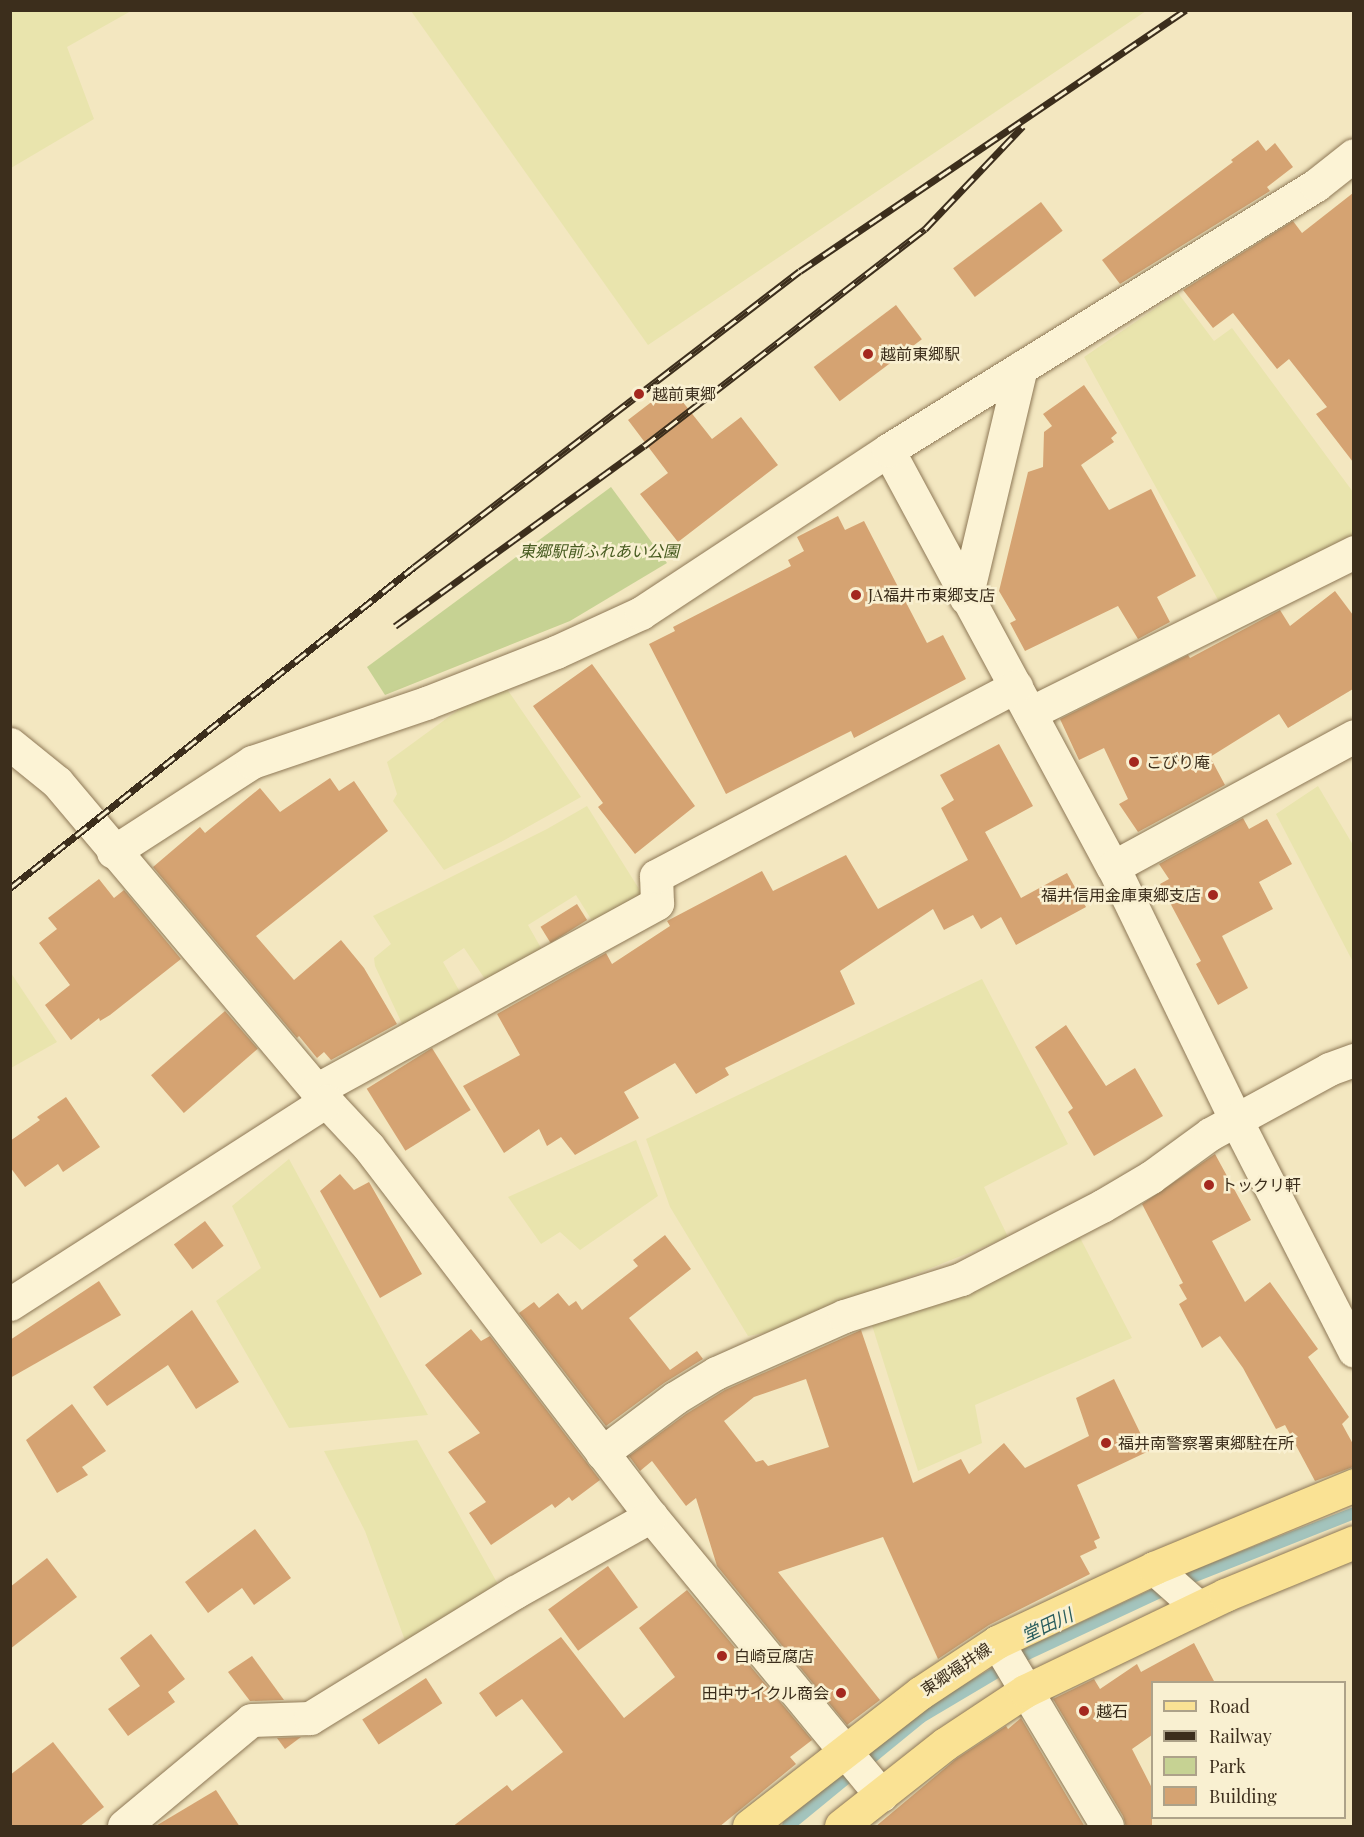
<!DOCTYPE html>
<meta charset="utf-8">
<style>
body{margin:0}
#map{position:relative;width:1364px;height:1837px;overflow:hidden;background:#f3e7c0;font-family:"Playfair Display","Noto Sans JP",serif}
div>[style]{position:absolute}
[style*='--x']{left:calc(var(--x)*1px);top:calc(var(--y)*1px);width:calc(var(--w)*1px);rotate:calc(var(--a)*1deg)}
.farmland>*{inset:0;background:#e9e4ad}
.green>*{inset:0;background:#c6d293}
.stream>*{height:12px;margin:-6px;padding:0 6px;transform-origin:6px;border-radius:6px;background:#a3c4bd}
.building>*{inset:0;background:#d5a372;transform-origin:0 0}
.roads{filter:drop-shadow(0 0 2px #8e7856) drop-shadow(0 0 2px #8e7856)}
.minor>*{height:33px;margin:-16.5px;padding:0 16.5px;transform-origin:16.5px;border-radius:16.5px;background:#fcf3d5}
.major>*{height:33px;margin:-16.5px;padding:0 16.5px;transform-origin:16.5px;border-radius:16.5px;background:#fae294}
.rail>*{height:7px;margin-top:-3.5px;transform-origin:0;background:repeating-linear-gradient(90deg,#f9f0d1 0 14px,#3c2e1c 0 28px);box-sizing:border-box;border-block:2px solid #3c2e1c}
.dots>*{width:16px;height:16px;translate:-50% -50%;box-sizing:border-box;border:3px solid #f9f0d1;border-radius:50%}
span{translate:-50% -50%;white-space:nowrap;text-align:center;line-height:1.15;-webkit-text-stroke:5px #f9f0d1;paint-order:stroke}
.poi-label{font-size:16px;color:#3c2e1c}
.left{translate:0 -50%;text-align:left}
.right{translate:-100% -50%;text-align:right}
.park-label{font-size:16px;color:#475b20;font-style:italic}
.street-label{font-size:16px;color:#3c2e1c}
.water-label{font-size:18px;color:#295d5d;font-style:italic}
.frame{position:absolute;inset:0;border:12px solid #3c2e1c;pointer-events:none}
.legend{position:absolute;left:1151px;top:1681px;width:195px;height:138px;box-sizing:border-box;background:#f9f0d1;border:2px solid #ada289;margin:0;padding:8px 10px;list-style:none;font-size:18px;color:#3c2e1c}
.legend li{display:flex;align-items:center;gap:12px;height:30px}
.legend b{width:30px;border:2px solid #ada289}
</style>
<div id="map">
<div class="farmland">
<div style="clip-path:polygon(10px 11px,131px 11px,67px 47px,94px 119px,11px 168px)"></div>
<div style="clip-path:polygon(411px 11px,1146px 11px,648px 345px)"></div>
<div style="clip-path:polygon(1178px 293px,1214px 341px,1232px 328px,1353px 492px,1353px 537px,1222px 607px,1084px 357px)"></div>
<div style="clip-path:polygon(507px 689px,581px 797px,501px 842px,444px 870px,393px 801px,397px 794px,387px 762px,465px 705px)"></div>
<div style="clip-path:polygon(1318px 786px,1353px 845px,1353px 962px,1276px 814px)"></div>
<div style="clip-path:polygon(587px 806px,646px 900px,596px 927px,576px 895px,528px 925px,545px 955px,489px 985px,464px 948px,443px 962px,464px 999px,405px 1030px,375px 966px,374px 958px,391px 944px,373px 916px,547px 829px)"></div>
<div style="clip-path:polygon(11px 973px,57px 1042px,11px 1068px,10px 1068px)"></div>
<div style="clip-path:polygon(982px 979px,1068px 1144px,984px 1187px,1008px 1237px,775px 1331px,748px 1336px,670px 1207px,646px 1139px)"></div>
<div style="clip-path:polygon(636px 1140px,658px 1196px,580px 1250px,560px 1232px,541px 1244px,508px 1197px)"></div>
<div style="clip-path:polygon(289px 1159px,428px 1415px,289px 1428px,216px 1301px,261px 1268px,232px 1206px)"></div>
<div style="clip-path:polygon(1076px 1230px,1132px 1338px,975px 1405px,982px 1443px,918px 1471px,870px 1319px)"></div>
<div style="clip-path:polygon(417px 1440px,499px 1586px,407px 1646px,365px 1531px,324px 1451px)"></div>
</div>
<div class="green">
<div style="clip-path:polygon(611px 487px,667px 563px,570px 621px,385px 695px,367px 667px)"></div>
</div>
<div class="stream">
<div style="--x:788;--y:1826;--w:172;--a:-39.3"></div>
<div style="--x:921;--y:1717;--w:123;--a:-30.7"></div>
<div style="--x:1027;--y:1654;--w:180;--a:-25"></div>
<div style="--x:1190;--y:1578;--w:176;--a:-21.6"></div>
</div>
<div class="building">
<div style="clip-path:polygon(1258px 140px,1266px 151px,1275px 143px,1293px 167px,1267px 187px,1270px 191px,1120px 284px,1102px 260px,1233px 162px,1231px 160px)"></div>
<div style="clip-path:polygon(1353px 193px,1353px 462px,1316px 414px,1327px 407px,1289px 359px,1277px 369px,1233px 313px,1213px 328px,1183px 290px,1293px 221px,1302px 233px)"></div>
<div style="left:1041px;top:202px;width:36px;height:110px;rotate:53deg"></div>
<div style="left:896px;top:305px;width:43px;height:103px;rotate:53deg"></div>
<div style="clip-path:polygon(1084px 385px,1117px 433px,1111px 438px,1114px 442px,1081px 465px,1109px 510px,1151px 489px,1196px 576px,1157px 597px,1170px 622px,1138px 639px,1118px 606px,1025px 651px,1010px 623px,1016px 620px,999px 591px,1028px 472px,1043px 467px,1044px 432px,1052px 426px,1043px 414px)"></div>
<div style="clip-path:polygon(671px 387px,712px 439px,741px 417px,778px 465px,678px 542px,640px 494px,668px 473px,628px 420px)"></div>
<div style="clip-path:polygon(838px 516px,845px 530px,864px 521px,927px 643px,943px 635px,966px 679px,854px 738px,851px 731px,726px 794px,649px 644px,675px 631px,673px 627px,791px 566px,788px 560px,804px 551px,797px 537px)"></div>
<div style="clip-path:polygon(1335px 591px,1353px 615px,1353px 689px,1288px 728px,1279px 714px,1210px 757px,1225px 785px,1138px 832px,1119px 804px,1128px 799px,1104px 748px,1079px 760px,1060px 719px,1188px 655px,1190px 658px,1280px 610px,1290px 626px)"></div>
<div style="clip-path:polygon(592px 664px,695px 806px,635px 854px,598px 807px,603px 803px,533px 706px)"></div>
<div style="clip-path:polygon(999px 744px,1033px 806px,985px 832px,1021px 898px,1067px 873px,1086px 907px,1016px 945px,1001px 917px,981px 929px,973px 915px,944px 930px,933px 909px,840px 971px,855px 1004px,725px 1068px,729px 1075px,696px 1094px,675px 1063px,624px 1092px,639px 1118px,575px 1155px,561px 1137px,547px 1146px,539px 1129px,504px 1153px,463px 1086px,520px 1055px,497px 1014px,606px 953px,612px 964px,670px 926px,667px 921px,762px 871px,773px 891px,846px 855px,878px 909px,968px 860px,941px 808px,954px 800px,940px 775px)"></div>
<div style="clip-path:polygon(330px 778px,339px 791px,354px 781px,388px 831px,256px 936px,294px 980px,341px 940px,364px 968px,397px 1024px,331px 1060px,324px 1052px,317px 1058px,299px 1036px,297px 1038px,153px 867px,200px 827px,205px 833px,260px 788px,280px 812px)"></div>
<div style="clip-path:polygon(1243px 818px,1249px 829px,1267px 819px,1292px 864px,1259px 882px,1273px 909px,1222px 936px,1248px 988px,1218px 1005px,1196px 964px,1201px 961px,1160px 884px,1169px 879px,1159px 864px)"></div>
<div style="clip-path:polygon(99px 879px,114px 898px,124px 890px,181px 959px,110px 1015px,100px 1021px,99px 1018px,71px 1040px,45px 1005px,70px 985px,39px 943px,57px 929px,48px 918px)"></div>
<div style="left:577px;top:904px;width:19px;height:43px;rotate:58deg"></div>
<div style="left:225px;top:1011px;width:50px;height:98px;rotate:49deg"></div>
<div style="clip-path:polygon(1066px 1025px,1106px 1086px,1135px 1068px,1163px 1116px,1094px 1156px,1068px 1112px,1073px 1108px,1035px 1047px)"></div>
<div style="left:432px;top:1048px;width:73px;height:77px;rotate:58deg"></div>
<div style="clip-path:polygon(66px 1097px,100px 1147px,63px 1172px,58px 1164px,25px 1187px,10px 1167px,10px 1141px,40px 1120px,37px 1117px)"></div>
<div style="clip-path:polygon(1215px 1154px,1251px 1220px,1212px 1241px,1245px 1302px,1270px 1282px,1318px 1349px,1308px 1357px,1349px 1417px,1342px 1424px,1353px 1444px,1353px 1467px,1315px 1481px,1285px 1425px,1276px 1429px,1243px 1368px,1220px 1336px,1202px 1348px,1179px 1304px,1187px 1299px,1179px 1285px,1183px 1283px,1142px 1204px)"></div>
<div style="clip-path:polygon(340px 1174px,354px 1190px,369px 1182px,422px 1274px,380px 1298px,320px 1191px)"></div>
<div style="left:205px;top:1221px;width:31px;height:39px;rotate:53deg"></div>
<div style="clip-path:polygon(665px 1235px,691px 1269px,629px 1318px,670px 1370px,697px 1351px,703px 1359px,664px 1383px,606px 1426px,519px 1313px,534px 1302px,539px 1308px,558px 1293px,569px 1306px,576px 1301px,582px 1310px,638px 1266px,633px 1260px)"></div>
<div style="clip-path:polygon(99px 1281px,121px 1315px,10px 1378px,10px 1340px)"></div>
<div style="clip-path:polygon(192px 1310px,239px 1382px,196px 1409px,168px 1365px,107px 1406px,93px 1387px)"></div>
<div style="clip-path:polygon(471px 1329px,481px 1341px,490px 1336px,600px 1480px,572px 1501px,569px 1497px,555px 1508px,552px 1504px,491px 1545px,469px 1513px,486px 1502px,448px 1452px,480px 1433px,425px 1365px)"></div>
<div style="clip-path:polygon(evenodd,861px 1330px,913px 1483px,961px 1459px,969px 1474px,1004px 1443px,1025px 1468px,1089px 1436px,1076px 1398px,1114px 1379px,1149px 1451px,1077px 1485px,1100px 1538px,1094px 1541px,1097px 1548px,1080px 1556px,1090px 1574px,989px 1625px,938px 1659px,883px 1537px,778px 1572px,880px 1700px,847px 1725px,717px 1566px,696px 1498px,686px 1506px,652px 1461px,640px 1471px,629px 1456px,686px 1414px,725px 1390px,861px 1330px,806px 1379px,829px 1447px,768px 1466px,763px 1460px,756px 1462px,724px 1421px,754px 1397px,806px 1379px)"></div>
<div style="clip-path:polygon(72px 1404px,106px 1451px,82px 1467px,88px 1475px,57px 1493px,26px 1440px)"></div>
<div style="clip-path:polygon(255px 1529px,291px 1578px,254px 1605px,242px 1588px,208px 1613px,185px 1582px)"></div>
<div style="clip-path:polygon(47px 1558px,77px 1597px,10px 1649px,10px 1587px)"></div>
<div style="left:608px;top:1566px;width:51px;height:74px;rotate:54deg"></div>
<div style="clip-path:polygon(687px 1590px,812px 1740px,790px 1757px,796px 1764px,719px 1827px,452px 1827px,507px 1785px,512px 1791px,563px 1752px,522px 1699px,496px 1717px,479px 1693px,561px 1637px,624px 1718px,675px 1677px,639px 1628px)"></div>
<div style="clip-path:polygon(151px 1634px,185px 1679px,168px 1692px,175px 1702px,128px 1736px,108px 1709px,140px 1686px,120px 1658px)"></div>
<div style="clip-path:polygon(1194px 1643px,1215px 1683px,1152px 1683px,1152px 1735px,1132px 1749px,1152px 1788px,1152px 1827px,1126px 1827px,1123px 1816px,1053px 1699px,1094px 1679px,1100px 1689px,1137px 1664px,1141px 1672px)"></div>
<div style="clip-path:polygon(252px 1656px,284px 1700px,250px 1701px,228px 1672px)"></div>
<div style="left:426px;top:1678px;width:30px;height:76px;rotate:57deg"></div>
<div style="clip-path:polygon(1021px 1718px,1085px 1827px,875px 1827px,956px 1759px,1006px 1726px,1008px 1729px)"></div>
<div style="clip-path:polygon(301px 1737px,285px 1749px,277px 1738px)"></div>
<div style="clip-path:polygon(53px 1742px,104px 1807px,79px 1827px,10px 1827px,10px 1775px)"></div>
<div style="clip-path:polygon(216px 1790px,240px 1827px,154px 1827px)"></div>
</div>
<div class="roads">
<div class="minor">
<div style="--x:888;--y:450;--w:474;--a:61.7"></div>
<div style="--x:1113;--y:867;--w:281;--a:64.1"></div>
<div style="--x:1236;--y:1120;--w:259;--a:62.9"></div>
<div style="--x:966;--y:598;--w:237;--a:-76.6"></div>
<div style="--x:1030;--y:713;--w:362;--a:-26.4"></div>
<div style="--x:10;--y:744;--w:60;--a:39"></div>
<div style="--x:57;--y:782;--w:417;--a:49.9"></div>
<div style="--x:326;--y:1101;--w:62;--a:47"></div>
<div style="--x:368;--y:1146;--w:466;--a:52.6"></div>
<div style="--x:651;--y:1516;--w:362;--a:50.5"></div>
<div style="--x:113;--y:852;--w:166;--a:-32.9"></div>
<div style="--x:252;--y:762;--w:184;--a:-18.7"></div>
<div style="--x:426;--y:703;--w:140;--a:-21.4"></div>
<div style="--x:556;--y:652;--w:94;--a:-24.6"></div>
<div style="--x:641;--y:613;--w:296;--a:-33.4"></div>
<div style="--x:888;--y:450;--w:503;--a:-31.76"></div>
<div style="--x:1316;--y:185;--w:48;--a:-38.3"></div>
<div style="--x:1113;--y:867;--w:274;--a:-28.5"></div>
<div style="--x:316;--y:1090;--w:389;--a:-28.7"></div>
<div style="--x:657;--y:903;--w:27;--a:-92"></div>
<div style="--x:656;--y:876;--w:407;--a:-27.8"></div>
<div style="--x:10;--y:1304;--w:376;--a:-32.7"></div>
<div style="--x:602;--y:1453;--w:91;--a:-37"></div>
<div style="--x:675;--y:1398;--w:48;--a:-31.4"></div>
<div style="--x:716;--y:1373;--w:140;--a:-24"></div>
<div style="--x:844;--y:1316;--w:123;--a:-17.5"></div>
<div style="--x:961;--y:1279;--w:159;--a:-27.4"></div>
<div style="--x:1102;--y:1206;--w:57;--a:-30.6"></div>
<div style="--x:1151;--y:1177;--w:73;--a:-36.1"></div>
<div style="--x:1210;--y:1134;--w:136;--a:-28.6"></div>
<div style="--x:1329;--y:1069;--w:27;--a:-20"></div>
<div style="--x:1154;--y:1568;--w:59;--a:41.6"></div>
<div style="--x:997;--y:1642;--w:214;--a:59.1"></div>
<div style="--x:124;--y:1826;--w:165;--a:-39.8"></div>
<div style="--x:251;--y:1720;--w:59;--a:-1.9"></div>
<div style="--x:310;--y:1718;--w:241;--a:-31.6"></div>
<div style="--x:515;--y:1592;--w:156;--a:-29.2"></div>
</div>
<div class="major">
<div style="--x:749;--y:1826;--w:217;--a:-37.9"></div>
<div style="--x:920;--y:1693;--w:92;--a:-33.5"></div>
<div style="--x:997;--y:1642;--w:174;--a:-25.2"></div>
<div style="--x:1154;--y:1568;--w:217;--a:-22.5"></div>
<div style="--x:841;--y:1826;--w:132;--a:-38.3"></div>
<div style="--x:945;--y:1744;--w:96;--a:-33.5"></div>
<div style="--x:1025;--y:1691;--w:222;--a:-25.6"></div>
<div style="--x:1225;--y:1595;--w:139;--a:-22.3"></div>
</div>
</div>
<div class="rail">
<div style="--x:395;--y:626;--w:307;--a:-35.9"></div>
<div style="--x:644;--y:446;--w:355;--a:-37.7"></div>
<div style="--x:925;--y:229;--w:142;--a:-46.4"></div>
<div style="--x:10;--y:888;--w:516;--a:-38.47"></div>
<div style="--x:414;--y:567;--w:486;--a:-37.5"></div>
<div style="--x:800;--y:271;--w:466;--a:-34.1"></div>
</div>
<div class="dots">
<div style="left:868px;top:354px;background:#a4281f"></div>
<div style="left:639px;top:394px;background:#a4281f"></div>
<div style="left:856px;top:595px;background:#a4281f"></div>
<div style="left:1134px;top:762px;background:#a4281f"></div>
<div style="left:1213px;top:895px;background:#a4281f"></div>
<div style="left:1209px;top:1185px;background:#a4281f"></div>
<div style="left:1106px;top:1443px;background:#a4281f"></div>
<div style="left:722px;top:1656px;background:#a4281f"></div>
<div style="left:841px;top:1693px;background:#a4281f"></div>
<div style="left:1084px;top:1711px;background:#a4281f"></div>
</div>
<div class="poi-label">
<span class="left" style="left:880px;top:354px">越前東郷駅</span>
<span class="left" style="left:652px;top:394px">越前東郷</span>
<span class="left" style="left:868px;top:595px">JA福井市東郷支店</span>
<span class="left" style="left:1146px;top:762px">こびり庵</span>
<span class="right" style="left:1201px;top:895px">福井信用金庫東郷支店</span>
<span class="left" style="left:1221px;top:1185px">トックリ軒</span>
<span class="left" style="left:1118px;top:1443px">福井南警察署東郷駐在所</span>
<span class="left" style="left:734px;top:1656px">白崎豆腐店</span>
<span class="right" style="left:829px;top:1693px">田中サイクル商会</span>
<span class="left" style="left:1096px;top:1711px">越石</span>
</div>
<div class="park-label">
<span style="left:599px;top:551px">東郷駅前ふれあい公園</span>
</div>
<div class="street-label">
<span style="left:956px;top:1669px;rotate:-34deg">東郷福井線</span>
</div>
<div class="water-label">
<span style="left:1047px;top:1625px;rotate:-25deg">堂田川</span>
</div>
<div class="frame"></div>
<ul class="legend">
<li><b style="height:8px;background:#fae294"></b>Road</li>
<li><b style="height:8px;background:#3c2e1c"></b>Railway</li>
<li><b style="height:16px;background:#c6d293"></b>Park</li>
<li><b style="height:16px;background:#d5a372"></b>Building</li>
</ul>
</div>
